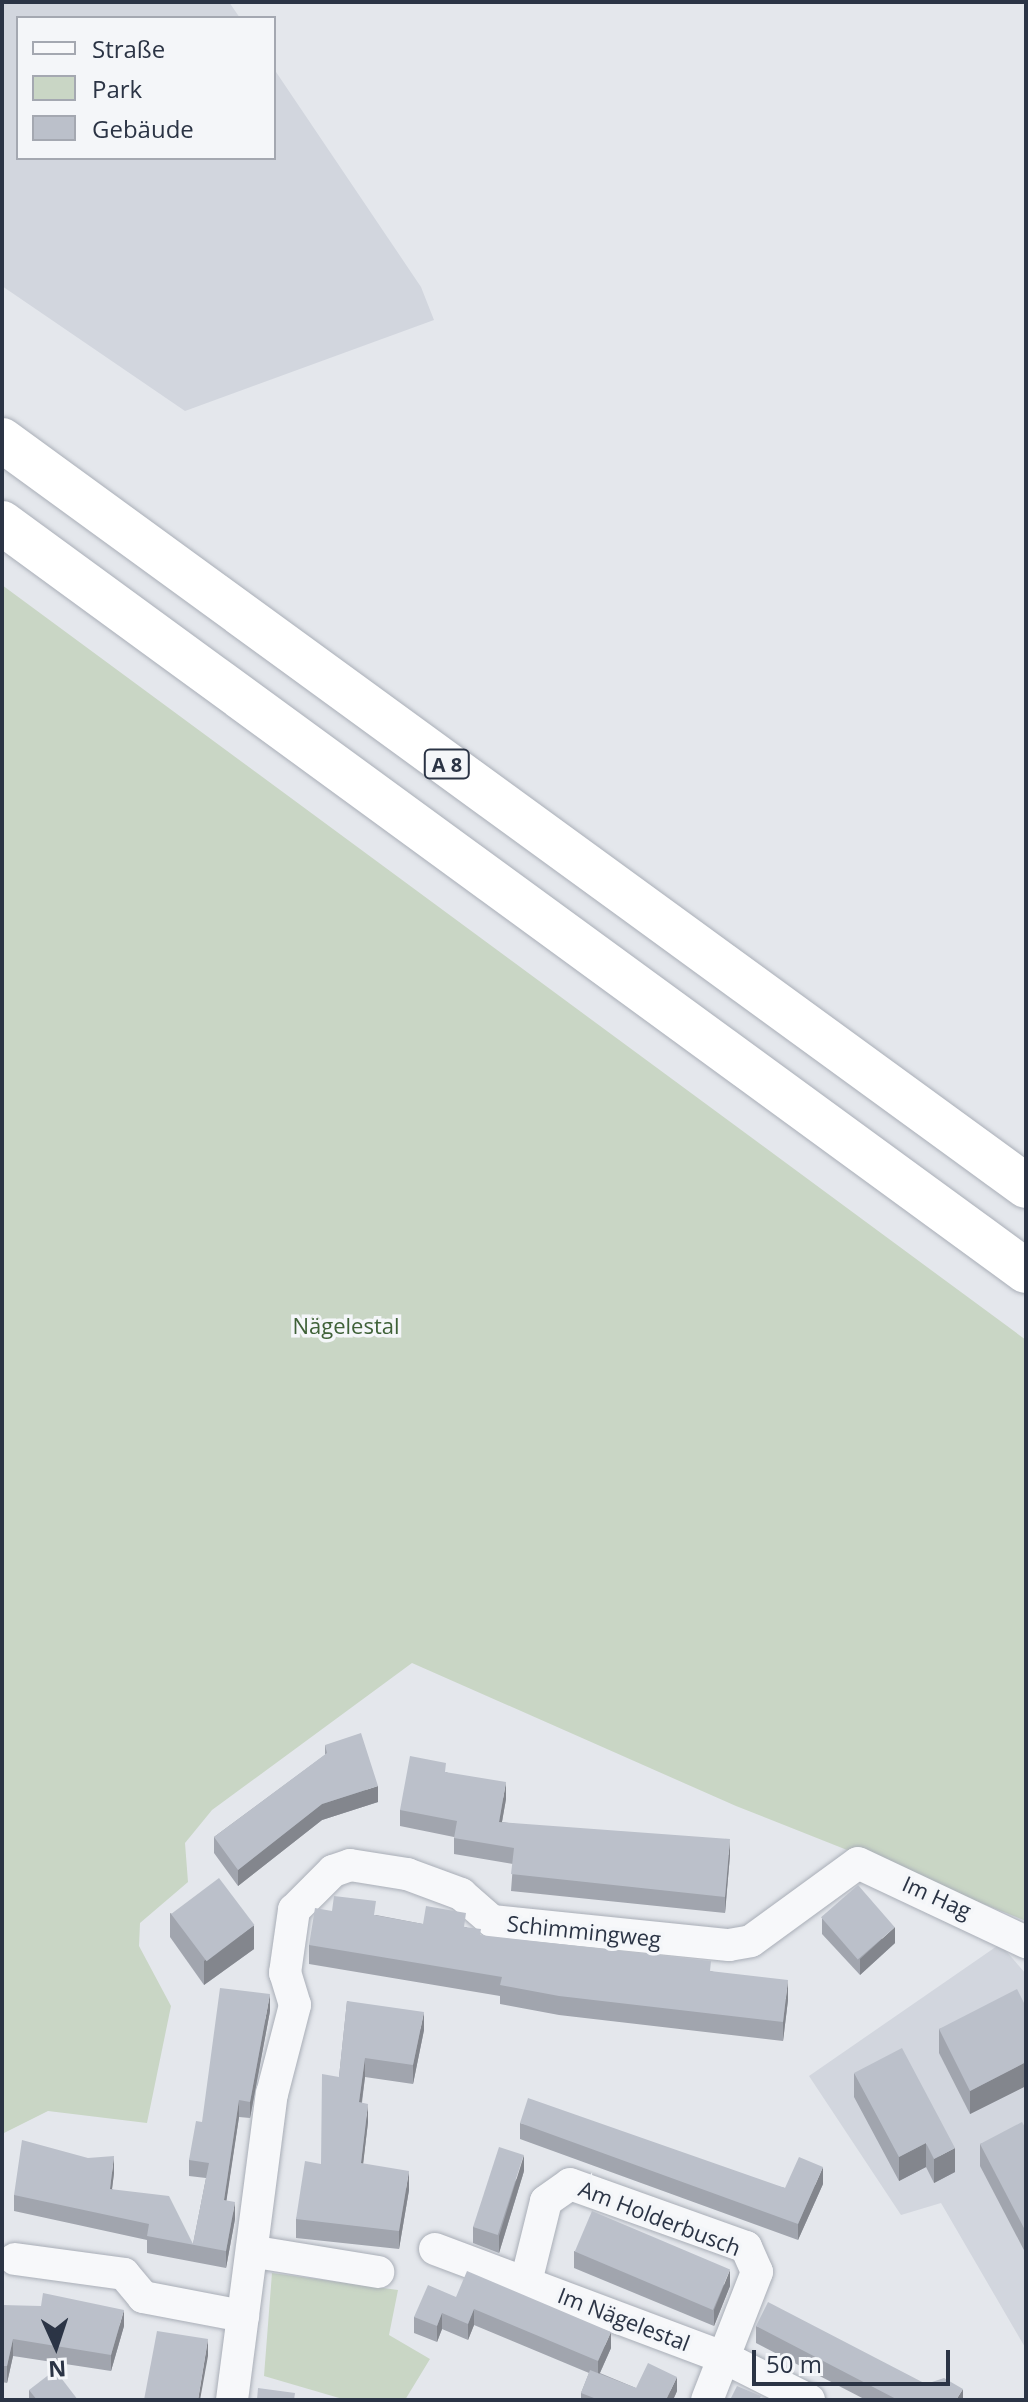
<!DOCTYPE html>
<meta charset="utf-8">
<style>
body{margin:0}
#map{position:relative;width:1028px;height:2402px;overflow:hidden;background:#e4e7ec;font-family:"Open Sans",sans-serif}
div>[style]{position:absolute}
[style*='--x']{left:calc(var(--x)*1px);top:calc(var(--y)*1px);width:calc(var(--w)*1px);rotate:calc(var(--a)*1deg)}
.built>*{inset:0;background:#d2d6de}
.green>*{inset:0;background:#c9d6c5}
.roads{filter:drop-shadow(0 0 2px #a9aeb7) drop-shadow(0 0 2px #a9aeb7)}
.street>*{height:32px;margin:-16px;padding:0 16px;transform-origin:16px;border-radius:16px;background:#f7f8fa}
.highway>*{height:44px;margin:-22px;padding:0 22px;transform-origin:22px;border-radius:22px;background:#fff}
.wall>*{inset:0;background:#a1a5ae}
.shaded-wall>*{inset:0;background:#83868d}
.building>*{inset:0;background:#bbc0ca;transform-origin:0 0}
span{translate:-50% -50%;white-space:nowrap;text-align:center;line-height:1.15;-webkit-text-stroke:7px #f4f6f9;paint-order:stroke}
.shield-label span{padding:2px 6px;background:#f4f6f9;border:2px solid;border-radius:6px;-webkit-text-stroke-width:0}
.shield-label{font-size:20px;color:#2b3445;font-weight:700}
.park-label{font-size:22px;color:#3f6138}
.street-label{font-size:22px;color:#2b3445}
.frame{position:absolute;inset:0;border:4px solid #2b3445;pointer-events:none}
.legend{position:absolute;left:16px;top:16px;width:260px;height:144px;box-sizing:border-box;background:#f4f6f9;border:2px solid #a4a8b1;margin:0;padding:10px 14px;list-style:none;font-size:24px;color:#2b3445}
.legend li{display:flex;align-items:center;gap:16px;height:40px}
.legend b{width:40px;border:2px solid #a4a8b1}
.north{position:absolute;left:16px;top:2306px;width:80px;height:80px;-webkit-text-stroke:6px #f4f6f9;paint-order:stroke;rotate:177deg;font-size:22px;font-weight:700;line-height:32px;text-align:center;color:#2b3445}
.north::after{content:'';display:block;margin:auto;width:28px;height:36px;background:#2b3445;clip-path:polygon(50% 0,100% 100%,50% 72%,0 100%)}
.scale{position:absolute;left:752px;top:2350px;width:198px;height:36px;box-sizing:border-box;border:4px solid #2b3445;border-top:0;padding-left:10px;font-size:24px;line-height:28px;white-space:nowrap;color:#2b3445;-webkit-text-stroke:6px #f4f6f9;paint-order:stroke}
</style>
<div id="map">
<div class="built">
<div style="clip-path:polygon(2px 2px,229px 2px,240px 18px,18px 18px,18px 158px,274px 158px,274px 69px,421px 287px,434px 320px,185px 411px,2px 286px)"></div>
<div style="clip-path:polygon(1000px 1944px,1026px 1974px,1026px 2349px,941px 2203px,901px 2215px,809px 2076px)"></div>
</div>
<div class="green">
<div style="clip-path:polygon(2px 585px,1026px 1340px,1026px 1921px,736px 1806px,412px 1663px,212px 1810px,185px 1843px,188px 1882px,140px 1923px,139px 1946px,171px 2006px,147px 2123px,48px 2111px,2px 2134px)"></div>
<div style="clip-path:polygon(272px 2273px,398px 2290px,389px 2335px,430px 2359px,405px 2400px,346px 2400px,264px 2376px)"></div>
</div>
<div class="roads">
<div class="street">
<div style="--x:435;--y:2249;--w:310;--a:20.6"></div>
<div style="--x:725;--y:2358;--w:94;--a:26.6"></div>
<div style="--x:256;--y:2252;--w:124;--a:9.3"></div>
<div style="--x:15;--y:2259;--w:110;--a:7.8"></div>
<div style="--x:124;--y:2274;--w:30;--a:50"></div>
<div style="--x:143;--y:2297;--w:102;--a:10.8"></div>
<div style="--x:526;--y:2282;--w:83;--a:-76.1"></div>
<div style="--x:546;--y:2201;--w:29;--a:-35"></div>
<div style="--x:570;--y:2184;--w:187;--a:19.7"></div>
<div style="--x:746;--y:2247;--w:27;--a:66"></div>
<div style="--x:757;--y:2272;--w:137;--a:111.3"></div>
<div style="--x:232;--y:2400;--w:309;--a:-82.6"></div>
<div style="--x:272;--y:2094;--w:92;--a:-75.5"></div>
<div style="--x:295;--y:2005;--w:34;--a:-107"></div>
<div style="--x:285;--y:1973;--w:64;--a:-81.9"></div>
<div style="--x:294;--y:1910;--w:55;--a:-45"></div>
<div style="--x:333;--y:1871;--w:18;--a:-19"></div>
<div style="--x:350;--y:1865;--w:58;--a:9"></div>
<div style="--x:407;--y:1874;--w:58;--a:20.3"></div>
<div style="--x:461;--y:1894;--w:41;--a:41.1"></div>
<div style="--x:492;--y:1921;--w:238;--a:5.8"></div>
<div style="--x:729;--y:1945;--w:22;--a:-10"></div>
<div style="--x:751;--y:1941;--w:132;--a:-36.1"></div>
<div style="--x:858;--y:1863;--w:186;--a:25.2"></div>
</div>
<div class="highway">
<div style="--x:2;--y:440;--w:1267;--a:36.07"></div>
<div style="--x:2;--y:523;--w:1268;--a:36.15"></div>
</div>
</div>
<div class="wall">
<div style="clip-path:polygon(325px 1745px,378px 1802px,322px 1820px,238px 1886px,214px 1853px,214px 1837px,325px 1755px)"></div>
<div style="clip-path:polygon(446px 1772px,506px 1799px,502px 1822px,730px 1855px,725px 1913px,511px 1891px,513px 1864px,454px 1854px,454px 1837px,400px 1826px,400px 1810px)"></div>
<div style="clip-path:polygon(170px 1913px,254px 1949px,204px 1985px,170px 1937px)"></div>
<div style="clip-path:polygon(376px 1915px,423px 1924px,466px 1927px,481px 1936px,711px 1971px,788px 2000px,783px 2041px,559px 2015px,500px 2004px,500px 1996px,309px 1964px,309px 1945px)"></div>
<div style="clip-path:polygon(822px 1918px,895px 1943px,860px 1975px,822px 1934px)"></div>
<div style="clip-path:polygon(347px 2001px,424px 2030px,413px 2084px,365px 2077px,362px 2103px,368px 2122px,363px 2164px,409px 2190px,399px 2249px,296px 2238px,296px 2219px,321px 2164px,339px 2077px)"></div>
<div style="clip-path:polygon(1026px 2007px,1026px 2086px,970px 2114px,939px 2053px,939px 2029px)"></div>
<div style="clip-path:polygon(270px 2011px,250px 2118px,239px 2117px,226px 2201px,235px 2219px,226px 2268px,147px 2253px,147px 2240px,14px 2211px,14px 2195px,114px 2173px,112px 2189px,193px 2244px,206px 2178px,189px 2176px,189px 2160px)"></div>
<div style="clip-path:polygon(854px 2073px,955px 2172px,934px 2183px,926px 2167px,899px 2181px,854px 2097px)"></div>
<div style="clip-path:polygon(520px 2123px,785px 2188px,823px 2184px,798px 2240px,520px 2139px)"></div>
<div style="clip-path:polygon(1026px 2129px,1026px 2254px,980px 2166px,980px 2144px)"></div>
<div style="clip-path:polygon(524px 2171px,499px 2253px,473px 2243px,473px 2227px)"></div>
<div style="clip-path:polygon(574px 2251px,730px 2286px,714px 2326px,574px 2268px)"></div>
<div style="clip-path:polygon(456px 2297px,611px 2348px,600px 2373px,636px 2388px,677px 2391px,673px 2400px,581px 2400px,581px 2393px,589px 2373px,474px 2325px,468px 2340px,442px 2329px,437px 2342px,414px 2333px,414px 2317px)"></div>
<div style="clip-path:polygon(2px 2305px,124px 2326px,111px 2371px,13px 2356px,7px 2383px,2px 2382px)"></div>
<div style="clip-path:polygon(756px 2326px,963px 2400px,866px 2400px,756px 2343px)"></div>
<div style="clip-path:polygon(29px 2390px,78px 2400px,29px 2400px)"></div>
</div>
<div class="shaded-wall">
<div style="clip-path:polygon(506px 1782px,506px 1799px,499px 1838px,499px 1822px)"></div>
<div style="clip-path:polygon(378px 1786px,378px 1802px,322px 1820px,238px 1886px,238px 1870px,322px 1804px)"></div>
<div style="clip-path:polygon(730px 1839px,730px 1855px,725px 1913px,725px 1897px)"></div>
<div style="clip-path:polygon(254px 1925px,254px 1949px,204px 1985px,204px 1961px)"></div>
<div style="clip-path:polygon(895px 1927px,895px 1943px,860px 1975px,860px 1959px)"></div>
<div style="clip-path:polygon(788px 1980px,788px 2000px,783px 2041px,783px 2022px)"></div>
<div style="clip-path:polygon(270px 1994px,270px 2011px,250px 2118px,250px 2102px)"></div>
<div style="clip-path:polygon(424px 2012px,424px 2030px,413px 2084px,413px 2065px)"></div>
<div style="clip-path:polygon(365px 2058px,365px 2077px,359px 2121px,359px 2102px)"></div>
<div style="clip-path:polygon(1026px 2062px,1026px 2086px,970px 2114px,970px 2091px)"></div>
<div style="clip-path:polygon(239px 2100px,239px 2117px,224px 2217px,224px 2200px)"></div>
<div style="clip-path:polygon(368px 2104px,368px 2122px,361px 2182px,361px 2163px)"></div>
<div style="clip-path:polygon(926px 2143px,926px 2167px,899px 2181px,899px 2157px)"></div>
<div style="clip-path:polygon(955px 2148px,955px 2172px,934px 2183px,934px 2159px)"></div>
<div style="clip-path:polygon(524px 2155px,524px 2171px,499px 2253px,499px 2236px)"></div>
<div style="clip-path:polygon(114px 2156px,114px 2173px,110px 2205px,110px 2189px)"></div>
<div style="clip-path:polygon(823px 2167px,823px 2184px,798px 2240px,798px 2224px)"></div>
<div style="clip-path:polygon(409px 2171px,409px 2190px,399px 2249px,399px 2231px)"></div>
<div style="clip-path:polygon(235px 2202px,235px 2219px,226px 2268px,226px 2251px)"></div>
<div style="clip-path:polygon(730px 2270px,730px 2286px,714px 2326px,714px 2310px)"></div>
<div style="clip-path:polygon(474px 2309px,474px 2325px,468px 2340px,468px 2324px)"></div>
<div style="clip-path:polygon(124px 2310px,124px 2326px,111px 2371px,111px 2355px)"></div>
<div style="clip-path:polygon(442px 2313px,442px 2329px,437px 2342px,437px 2326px)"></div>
<div style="clip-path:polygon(611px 2332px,611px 2348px,598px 2377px,598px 2361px)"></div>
<div style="clip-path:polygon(13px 2339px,13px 2356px,7px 2383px,7px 2366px)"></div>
<div style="clip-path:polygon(208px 2339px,208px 2356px,200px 2400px,198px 2400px)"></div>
<div style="clip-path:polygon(677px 2377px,677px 2391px,673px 2400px,666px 2400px)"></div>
<div style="clip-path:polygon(963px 2389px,963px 2400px,956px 2400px)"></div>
</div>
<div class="building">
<div style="clip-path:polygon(361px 1733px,378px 1786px,322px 1804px,238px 1870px,214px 1837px,327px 1753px,325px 1745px)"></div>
<div style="clip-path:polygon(410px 1756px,446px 1763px,445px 1772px,506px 1782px,499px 1822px,730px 1839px,725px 1897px,511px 1874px,514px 1848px,454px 1838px,457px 1821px,400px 1810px)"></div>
<div style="left:219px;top:1878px;width:59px;height:60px;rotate:53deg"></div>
<div style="left:858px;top:1885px;width:56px;height:49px;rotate:49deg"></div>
<div style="clip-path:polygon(334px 1896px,376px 1901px,374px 1915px,423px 1924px,426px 1906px,466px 1913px,464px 1927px,481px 1929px,480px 1935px,711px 1961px,710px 1971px,788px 1980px,783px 2022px,559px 1996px,500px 1985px,502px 1977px,309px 1945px,315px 1908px,332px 1911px)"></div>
<div style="clip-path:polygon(220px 1988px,270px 1994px,250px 2102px,239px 2100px,224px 2200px,235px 2202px,226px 2251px,147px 2236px,149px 2224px,14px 2195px,22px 2140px,88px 2158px,114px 2156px,110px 2189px,169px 2196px,193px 2244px,209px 2163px,189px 2160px,196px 2121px,202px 2122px)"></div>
<div style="clip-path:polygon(1017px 1989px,1026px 2007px,1026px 2062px,970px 2091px,939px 2029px)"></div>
<div style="clip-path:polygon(347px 2001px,424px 2012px,413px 2065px,365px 2058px,359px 2102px,368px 2104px,361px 2163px,409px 2171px,399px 2231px,296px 2219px,305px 2161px,321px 2164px,322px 2074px,339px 2077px)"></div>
<div style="clip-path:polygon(902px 2048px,955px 2148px,934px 2159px,926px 2143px,899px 2157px,854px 2073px)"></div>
<div style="clip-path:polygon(528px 2098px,785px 2188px,799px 2157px,823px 2167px,798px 2224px,520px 2123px)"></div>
<div style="clip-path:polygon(1022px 2122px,1026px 2129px,1026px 2232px,980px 2144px)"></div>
<div style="left:499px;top:2147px;width:26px;height:84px;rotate:18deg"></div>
<div style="left:592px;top:2211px;width:150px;height:44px;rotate:23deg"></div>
<div style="clip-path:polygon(467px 2271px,611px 2332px,598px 2361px,474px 2309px,468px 2324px,442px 2313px,437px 2326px,414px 2317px,428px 2285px,456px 2297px)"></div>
<div style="clip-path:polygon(43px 2293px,124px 2310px,111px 2355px,13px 2339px,7px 2366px,2px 2366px,2px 2305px,41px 2306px)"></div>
<div style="clip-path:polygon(768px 2302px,926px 2384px,944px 2378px,963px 2389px,956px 2400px,898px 2400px,756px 2326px)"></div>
<div style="clip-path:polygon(157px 2331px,208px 2339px,198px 2400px,144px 2400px)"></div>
<div style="clip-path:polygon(648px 2363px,677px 2377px,666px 2400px,599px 2400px,581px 2393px,590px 2370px,636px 2388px)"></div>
<div style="clip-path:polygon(55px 2370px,78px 2400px,37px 2400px,29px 2390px)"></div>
<div style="clip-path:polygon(737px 2386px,761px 2396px,759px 2400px,730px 2400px)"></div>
<div style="clip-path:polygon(258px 2388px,295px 2393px,294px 2400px,257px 2400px)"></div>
</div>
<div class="shield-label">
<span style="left:447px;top:764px">A 8</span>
</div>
<div class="park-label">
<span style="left:346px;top:1326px">Nägelestal</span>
</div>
<div class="street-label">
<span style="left:937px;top:1897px;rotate:24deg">Im Hag</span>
<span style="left:584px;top:1931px;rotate:6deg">Schimmingweg</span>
<span style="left:660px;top:2218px;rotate:21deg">Am Holderbusch</span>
<span style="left:624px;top:2319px;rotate:21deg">Im Nägelestal</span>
</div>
<div class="frame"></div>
<ul class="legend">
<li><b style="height:10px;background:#f7f8fa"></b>Straße</li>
<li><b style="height:22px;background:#c9d6c5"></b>Park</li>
<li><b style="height:22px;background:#bbc0ca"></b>Gebäude</li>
</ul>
<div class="north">N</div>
<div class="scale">50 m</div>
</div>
